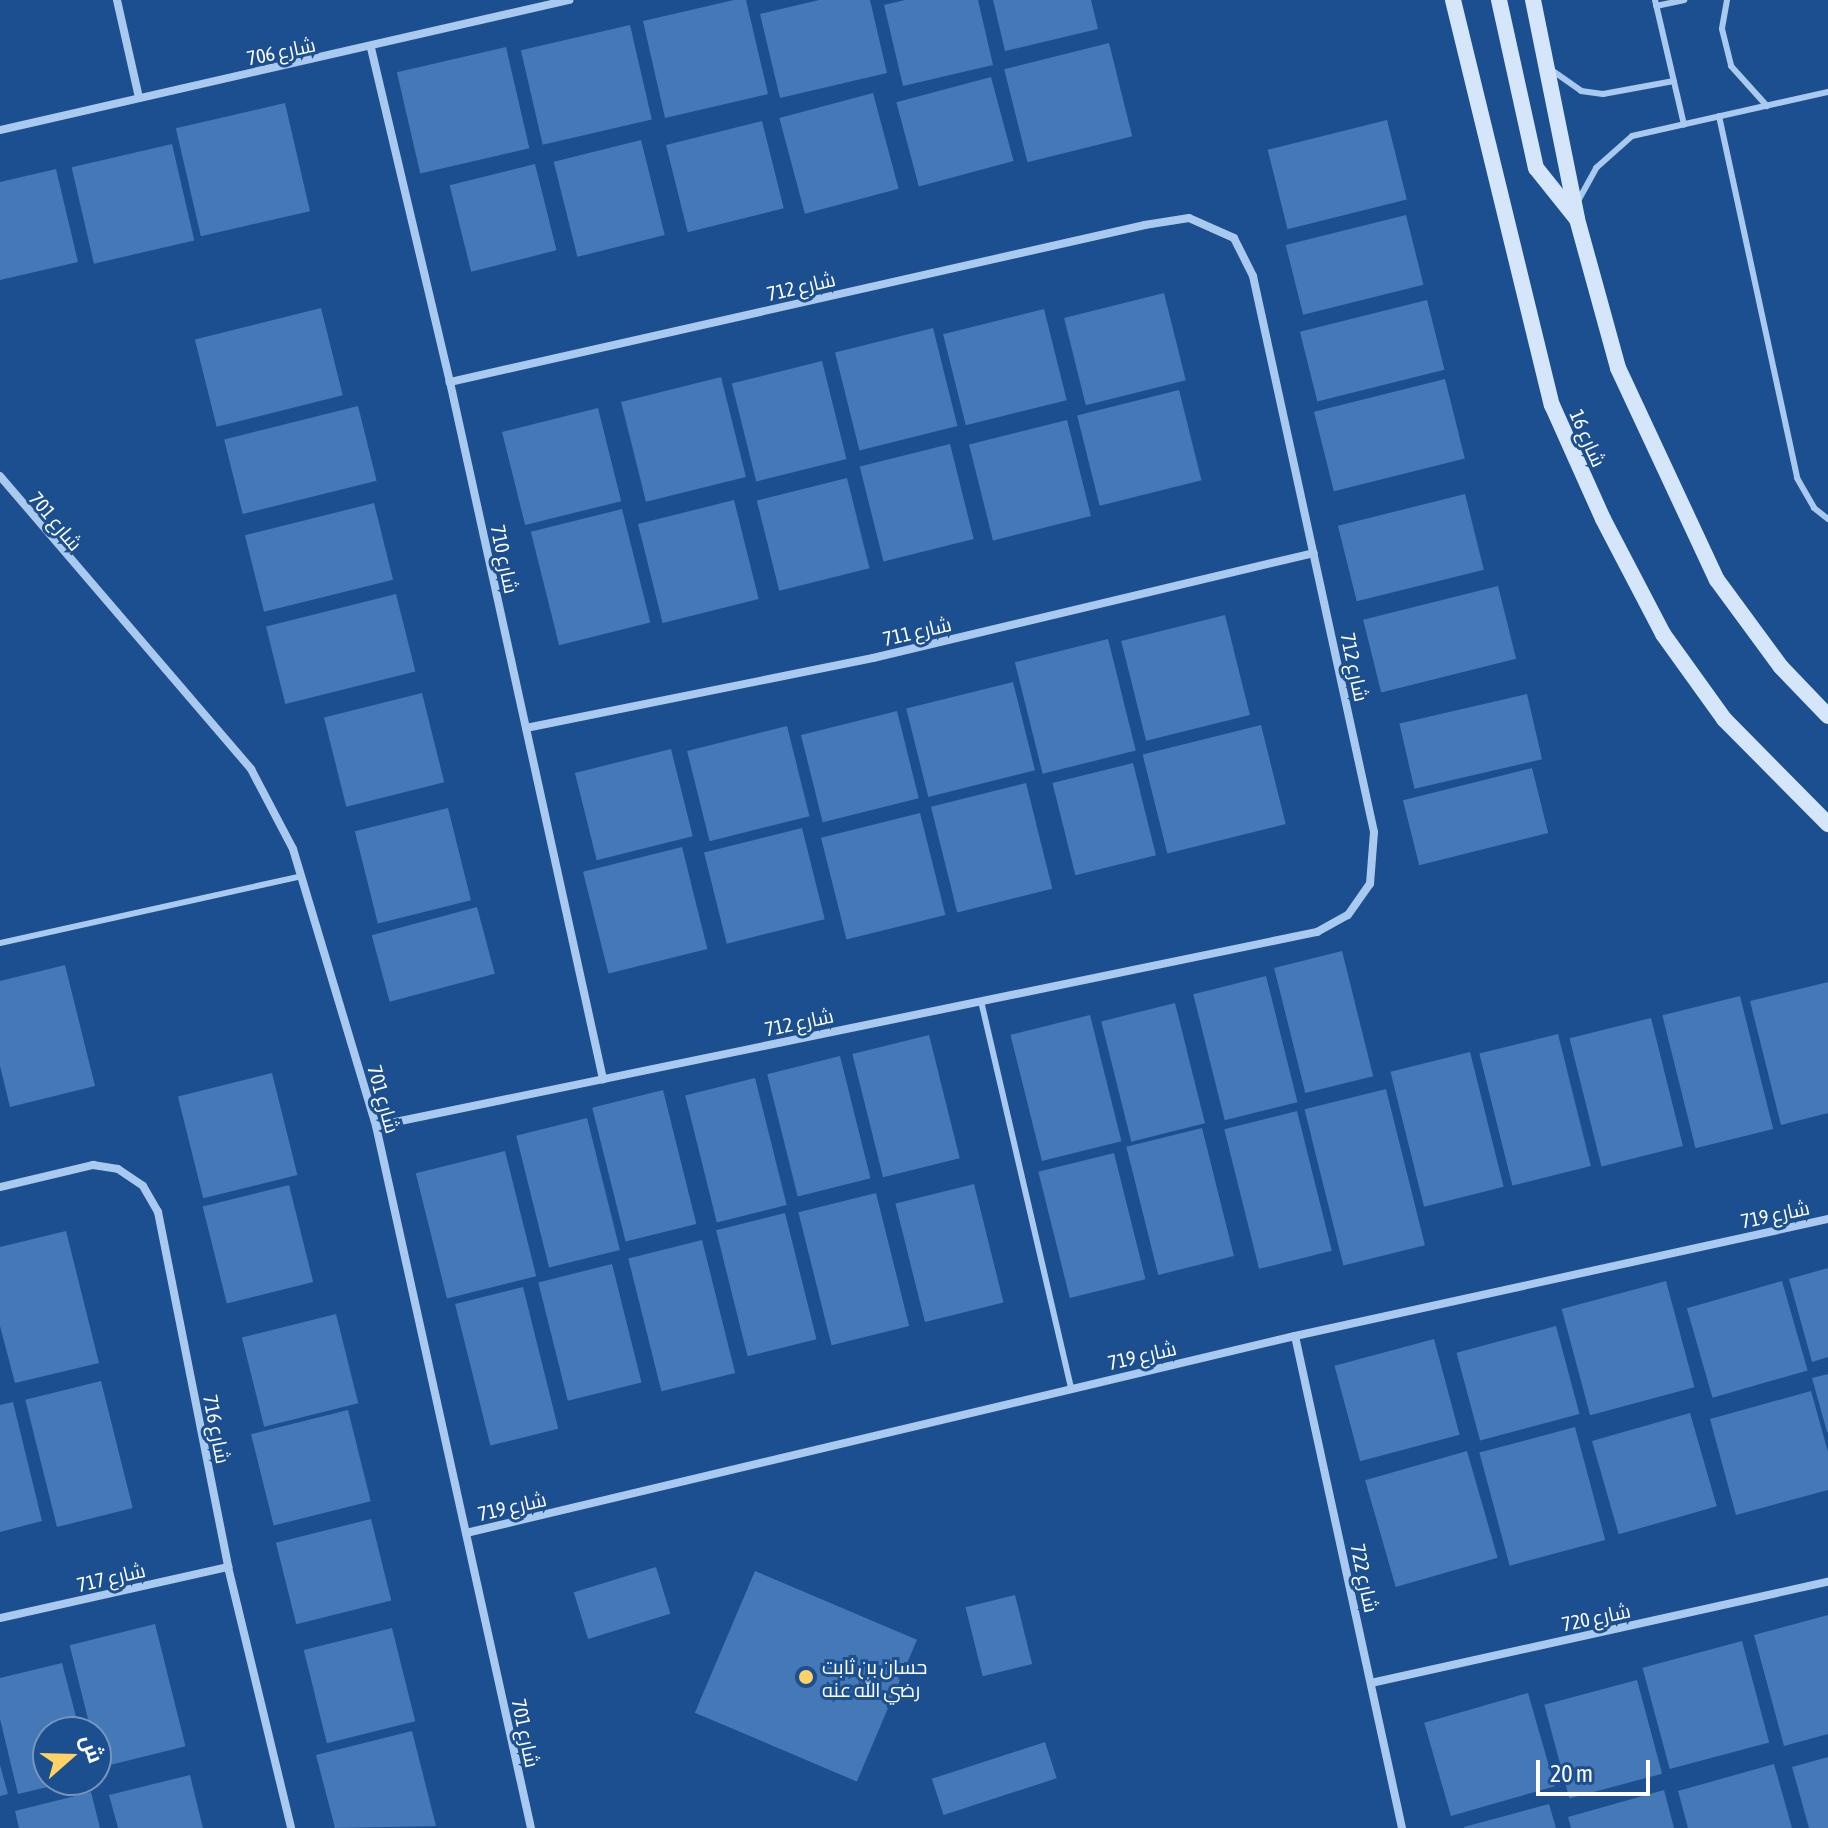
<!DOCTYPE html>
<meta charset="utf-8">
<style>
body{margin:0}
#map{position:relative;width:1828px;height:1828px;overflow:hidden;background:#1b4f8f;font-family:"Asap Condensed",Cairo,sans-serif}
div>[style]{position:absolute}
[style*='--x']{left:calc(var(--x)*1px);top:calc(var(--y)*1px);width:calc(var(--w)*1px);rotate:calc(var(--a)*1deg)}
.building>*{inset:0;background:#4478b7;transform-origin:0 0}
.lane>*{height:6px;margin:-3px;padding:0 3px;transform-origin:3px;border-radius:3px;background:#a9c9ee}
.street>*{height:8px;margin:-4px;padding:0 4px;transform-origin:4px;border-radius:4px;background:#a9c9ee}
.secondary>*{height:16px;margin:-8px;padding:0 8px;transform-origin:8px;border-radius:8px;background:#d6e6fa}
.dots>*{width:22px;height:22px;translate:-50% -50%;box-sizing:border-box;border:4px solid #1b4f8f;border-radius:50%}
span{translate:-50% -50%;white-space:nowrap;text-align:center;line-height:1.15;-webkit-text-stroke:6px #1b4f8f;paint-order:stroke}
.street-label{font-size:20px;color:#fff}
.poi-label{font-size:20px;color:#fff}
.left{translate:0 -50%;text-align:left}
.north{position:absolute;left:32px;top:1716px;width:80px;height:80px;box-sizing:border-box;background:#1b4f8f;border:2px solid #7695bc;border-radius:50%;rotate:70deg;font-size:22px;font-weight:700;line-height:32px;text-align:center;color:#fff}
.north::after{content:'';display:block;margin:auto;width:28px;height:36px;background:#ffd166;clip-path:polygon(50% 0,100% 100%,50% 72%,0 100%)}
.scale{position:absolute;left:1536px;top:1760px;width:114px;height:36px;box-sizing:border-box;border:4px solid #fff;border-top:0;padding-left:10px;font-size:24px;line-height:28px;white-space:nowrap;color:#fff;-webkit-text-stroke:6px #1b4f8f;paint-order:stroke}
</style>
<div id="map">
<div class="building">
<div style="clip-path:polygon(734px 0,746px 0,768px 94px,665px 118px,643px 21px)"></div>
<div style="clip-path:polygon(819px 0,870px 0,887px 73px,780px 98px,760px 14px)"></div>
<div style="clip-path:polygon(905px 0,978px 0,993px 65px,903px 86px,884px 5px)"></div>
<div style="clip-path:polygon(993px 0,1091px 0,1098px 29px,1005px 51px)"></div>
<div style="left:630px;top:25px;width:97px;height:112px;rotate:77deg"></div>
<div style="left:1109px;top:43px;width:96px;height:108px;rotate:76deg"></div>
<div style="left:506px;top:47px;width:104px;height:112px;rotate:77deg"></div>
<div style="left:991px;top:77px;width:87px;height:98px;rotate:75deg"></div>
<div style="left:873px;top:93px;width:99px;height:97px;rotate:75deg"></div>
<div style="left:285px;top:103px;width:111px;height:112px;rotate:77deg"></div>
<div style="left:1387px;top:120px;width:82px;height:123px;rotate:76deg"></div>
<div style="left:762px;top:121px;width:90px;height:99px;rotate:76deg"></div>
<div style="left:641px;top:140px;width:98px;height:90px;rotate:76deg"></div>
<div style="left:172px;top:144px;width:99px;height:103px;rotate:77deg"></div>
<div style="left:535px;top:164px;width:89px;height:88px;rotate:76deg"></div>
<div style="clip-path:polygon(56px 169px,78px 262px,0 280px,0 182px)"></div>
<div style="left:1406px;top:215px;width:72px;height:124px;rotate:76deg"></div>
<div style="left:1164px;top:293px;width:90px;height:103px;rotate:76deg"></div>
<div style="left:1427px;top:300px;width:72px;height:131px;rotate:76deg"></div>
<div style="left:321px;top:308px;width:90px;height:130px;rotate:76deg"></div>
<div style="left:1044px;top:309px;width:94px;height:104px;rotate:76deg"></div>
<div style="left:933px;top:328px;width:101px;height:101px;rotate:76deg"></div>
<div style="left:822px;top:361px;width:101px;height:93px;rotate:76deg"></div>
<div style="left:721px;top:377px;width:103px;height:103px;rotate:76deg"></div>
<div style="left:1445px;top:379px;width:82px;height:135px;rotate:76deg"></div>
<div style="left:1179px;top:390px;width:93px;height:105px;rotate:76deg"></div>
<div style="left:358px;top:406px;width:77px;height:138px;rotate:76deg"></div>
<div style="left:598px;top:408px;width:96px;height:99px;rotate:76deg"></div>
<div style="left:1067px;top:420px;width:99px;height:101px;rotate:76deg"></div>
<div style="left:950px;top:444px;width:98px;height:93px;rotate:76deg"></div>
<div style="left:847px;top:478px;width:93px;height:93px;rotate:76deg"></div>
<div style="left:1465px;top:494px;width:78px;height:131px;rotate:76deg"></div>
<div style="left:734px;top:500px;width:102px;height:99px;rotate:76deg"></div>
<div style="left:374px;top:503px;width:79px;height:133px;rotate:76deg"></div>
<div style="left:622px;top:509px;width:117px;height:94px;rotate:76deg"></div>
<div style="left:1498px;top:586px;width:75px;height:139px;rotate:76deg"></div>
<div style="left:396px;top:594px;width:80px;height:134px;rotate:76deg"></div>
<div style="left:1225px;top:615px;width:103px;height:107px;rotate:76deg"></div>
<div style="left:1108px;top:639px;width:115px;height:96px;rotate:76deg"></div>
<div style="left:1013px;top:682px;width:91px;height:110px;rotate:76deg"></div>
<div style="left:422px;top:693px;width:92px;height:101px;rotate:76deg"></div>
<div style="left:1527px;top:694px;width:67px;height:131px;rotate:77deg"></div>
<div style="left:897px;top:711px;width:90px;height:99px;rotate:76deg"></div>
<div style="left:1261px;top:725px;width:102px;height:122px;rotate:76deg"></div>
<div style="left:787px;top:726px;width:93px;height:103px;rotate:76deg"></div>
<div style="left:671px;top:749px;width:90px;height:99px;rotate:76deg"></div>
<div style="left:1133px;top:763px;width:95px;height:83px;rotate:76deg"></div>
<div style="left:1532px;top:768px;width:67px;height:133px;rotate:76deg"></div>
<div style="left:1026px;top:783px;width:109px;height:98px;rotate:76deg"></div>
<div style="left:448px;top:808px;width:95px;height:96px;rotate:76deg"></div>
<div style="left:920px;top:813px;width:105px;height:102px;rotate:76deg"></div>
<div style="left:802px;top:828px;width:94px;height:101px;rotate:76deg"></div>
<div style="left:682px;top:847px;width:105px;height:102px;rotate:76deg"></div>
<div style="left:477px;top:907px;width:69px;height:109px;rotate:75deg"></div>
<div style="left:1342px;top:951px;width:129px;height:70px;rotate:76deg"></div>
<div style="clip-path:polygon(65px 965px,95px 1086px,10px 1107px,0 1066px,0 981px)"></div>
<div style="left:1266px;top:976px;width:130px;height:75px;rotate:76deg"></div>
<div style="clip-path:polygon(1828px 982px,1828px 1113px,1781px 1125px,1750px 1001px)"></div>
<div style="left:1740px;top:996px;width:137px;height:80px;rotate:76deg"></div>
<div style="left:1175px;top:1003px;width:124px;height:76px;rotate:76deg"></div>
<div style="left:1090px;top:1015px;width:130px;height:82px;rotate:76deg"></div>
<div style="left:1651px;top:1018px;width:132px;height:84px;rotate:76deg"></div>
<div style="left:1558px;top:1034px;width:136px;height:81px;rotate:76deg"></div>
<div style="left:929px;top:1035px;width:127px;height:79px;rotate:76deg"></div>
<div style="left:1470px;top:1052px;width:139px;height:82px;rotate:76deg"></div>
<div style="left:840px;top:1056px;width:126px;height:75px;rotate:76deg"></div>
<div style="left:272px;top:1073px;width:105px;height:97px;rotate:76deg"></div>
<div style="left:755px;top:1078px;width:131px;height:72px;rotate:76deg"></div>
<div style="left:1386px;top:1089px;width:161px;height:84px;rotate:76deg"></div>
<div style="left:663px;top:1090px;width:138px;height:73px;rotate:76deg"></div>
<div style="left:1297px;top:1111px;width:144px;height:75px;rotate:76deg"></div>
<div style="left:587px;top:1118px;width:136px;height:73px;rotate:76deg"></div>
<div style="left:1202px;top:1128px;width:132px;height:78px;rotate:76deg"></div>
<div style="left:505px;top:1151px;width:129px;height:92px;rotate:76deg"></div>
<div style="left:1114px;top:1153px;width:130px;height:78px;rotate:76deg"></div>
<div style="left:974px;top:1184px;width:122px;height:81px;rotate:76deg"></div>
<div style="left:289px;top:1185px;width:100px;height:89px;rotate:76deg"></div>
<div style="left:876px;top:1193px;width:137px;height:80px;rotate:76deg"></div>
<div style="left:785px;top:1213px;width:130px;height:71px;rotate:76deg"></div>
<div style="clip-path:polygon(66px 1231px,99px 1363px,15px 1383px,0 1326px,0 1247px)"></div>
<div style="left:702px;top:1240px;width:137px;height:76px;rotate:76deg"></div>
<div style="left:612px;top:1264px;width:122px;height:76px;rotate:76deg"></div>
<div style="clip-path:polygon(1828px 1268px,1828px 1357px,1812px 1362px,1789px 1279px)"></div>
<div style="left:1666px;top:1281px;width:110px;height:108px;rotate:75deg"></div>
<div style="left:1782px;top:1281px;width:93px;height:99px;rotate:74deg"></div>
<div style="left:523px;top:1287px;width:146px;height:70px;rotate:76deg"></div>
<div style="left:336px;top:1314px;width:92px;height:97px;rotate:76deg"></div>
<div style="left:1556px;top:1326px;width:91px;height:103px;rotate:75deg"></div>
<div style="left:1434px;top:1339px;width:99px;height:103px;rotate:75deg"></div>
<div style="clip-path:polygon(1828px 1374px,1828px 1432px,1827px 1432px,1812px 1378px)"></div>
<div style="left:101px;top:1381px;width:131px;height:78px;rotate:76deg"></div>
<div style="clip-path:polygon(1811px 1391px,1828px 1452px,1828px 1490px,1736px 1515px,1710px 1419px)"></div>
<div style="clip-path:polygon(13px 1402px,42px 1521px,0 1532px,0 1405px)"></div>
<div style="left:348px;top:1410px;width:94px;height:100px;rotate:76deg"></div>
<div style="left:1690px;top:1413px;width:97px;height:102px;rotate:74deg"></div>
<div style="left:1575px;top:1427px;width:117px;height:99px;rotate:75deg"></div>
<div style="left:1467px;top:1451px;width:111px;height:106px;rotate:74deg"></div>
<div style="left:371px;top:1519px;width:84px;height:98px;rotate:76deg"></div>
<div style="left:656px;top:1567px;width:49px;height:86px;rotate:73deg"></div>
<div style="left:755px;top:1571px;width:176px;height:154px;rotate:23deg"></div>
<div style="left:1015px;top:1595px;width:71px;height:51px;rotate:76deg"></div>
<div style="clip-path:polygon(1828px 1615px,1828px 1734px,1784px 1746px,1754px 1635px)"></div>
<div style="left:155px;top:1624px;width:126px;height:88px;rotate:76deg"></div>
<div style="left:392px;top:1628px;width:96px;height:91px;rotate:76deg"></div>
<div style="left:1742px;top:1641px;width:105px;height:103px;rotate:75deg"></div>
<div style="clip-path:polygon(62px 1663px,80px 1732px,48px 1732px,48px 1780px,73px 1781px,18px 1794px,0 1719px,0 1678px)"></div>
<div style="left:1637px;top:1680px;width:97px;height:96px;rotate:75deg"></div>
<div style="left:1528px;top:1693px;width:97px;height:108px;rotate:74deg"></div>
<div style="clip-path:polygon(412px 1731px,436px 1826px,335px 1828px,316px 1755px)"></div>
<div style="left:1045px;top:1742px;width:38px;height:119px;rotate:72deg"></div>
<div style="clip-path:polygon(1828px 1757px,1828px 1828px,1809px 1828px,1792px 1767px)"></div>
<div style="clip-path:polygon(1774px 1764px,1792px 1828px,1688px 1828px,1678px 1791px)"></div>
<div style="clip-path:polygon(0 1765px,8px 1794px,0 1796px)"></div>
<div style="clip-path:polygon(190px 1775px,203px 1828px,118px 1828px,109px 1795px)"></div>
<div style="clip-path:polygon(1664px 1790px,1674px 1828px,1571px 1828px,1568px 1817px)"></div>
<div style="clip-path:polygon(91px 1792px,100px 1828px,19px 1828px,15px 1811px)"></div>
<div style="clip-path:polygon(1549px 1804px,1556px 1828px,1464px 1828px,1464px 1827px)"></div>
</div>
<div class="lane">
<div style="--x:1655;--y:0;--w:128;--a:76.9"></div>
<div style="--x:1727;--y:0;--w:29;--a:100"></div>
<div style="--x:1722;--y:29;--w:38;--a:76"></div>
<div style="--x:1731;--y:66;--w:54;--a:48"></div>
<div style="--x:1656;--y:6;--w:29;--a:-12"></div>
<div style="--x:1550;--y:69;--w:38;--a:35"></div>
<div style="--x:1581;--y:91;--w:22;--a:8"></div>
<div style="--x:1603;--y:94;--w:72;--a:-10.4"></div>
<div style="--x:1719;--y:116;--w:370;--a:77.8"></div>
<div style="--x:1797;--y:478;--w:34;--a:60"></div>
<div style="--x:1814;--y:508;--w:18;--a:38"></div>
<div style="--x:1578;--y:201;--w:38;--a:-61"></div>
<div style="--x:1596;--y:168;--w:48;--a:-41.6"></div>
<div style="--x:1632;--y:136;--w:201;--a:-12.7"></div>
<div style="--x:0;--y:943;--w:308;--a:-12.5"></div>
<div style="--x:981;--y:1001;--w:398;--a:76.9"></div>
</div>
<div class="street">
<div style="--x:117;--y:0;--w:100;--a:77.3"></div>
<div style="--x:371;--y:48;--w:343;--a:76.7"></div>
<div style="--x:450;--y:382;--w:714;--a:77.62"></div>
<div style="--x:0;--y:130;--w:584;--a:-12.87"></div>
<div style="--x:0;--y:476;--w:386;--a:49.4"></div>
<div style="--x:251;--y:769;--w:90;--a:62.3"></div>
<div style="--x:293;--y:849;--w:289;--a:73.3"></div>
<div style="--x:376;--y:1126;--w:719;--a:77.55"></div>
<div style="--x:526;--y:728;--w:354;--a:-11.4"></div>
<div style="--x:873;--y:658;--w:453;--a:-13.4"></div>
<div style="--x:376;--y:1126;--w:961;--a:-11.65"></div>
<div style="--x:1317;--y:932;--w:35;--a:-29"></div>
<div style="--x:1348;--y:915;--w:38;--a:-55"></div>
<div style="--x:1370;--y:884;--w:52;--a:-85.6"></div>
<div style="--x:1374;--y:832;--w:569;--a:-102.28"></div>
<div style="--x:1253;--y:276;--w:42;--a:-116.6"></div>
<div style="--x:1234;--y:238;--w:49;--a:-156"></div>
<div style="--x:1189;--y:218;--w:45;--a:171"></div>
<div style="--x:1145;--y:225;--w:713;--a:167.27"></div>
<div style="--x:0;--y:1187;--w:96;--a:-13.3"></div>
<div style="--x:93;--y:1165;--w:25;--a:9"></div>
<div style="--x:118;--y:1169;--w:30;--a:34"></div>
<div style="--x:143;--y:1186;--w:30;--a:60"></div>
<div style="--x:158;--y:1212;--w:362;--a:78.8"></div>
<div style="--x:228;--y:1567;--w:268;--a:76.4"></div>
<div style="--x:1295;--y:1336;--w:504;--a:77.73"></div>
<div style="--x:466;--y:1533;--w:852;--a:-13.37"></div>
<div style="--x:1295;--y:1336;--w:546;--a:-12.38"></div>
<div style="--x:0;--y:1618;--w:234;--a:-12.6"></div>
<div style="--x:1371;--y:1683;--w:468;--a:-12.5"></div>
</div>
<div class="secondary">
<div style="--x:1453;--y:0;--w:417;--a:76.3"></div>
<div style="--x:1552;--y:405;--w:125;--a:65.9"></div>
<div style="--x:1603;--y:519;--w:130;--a:62.4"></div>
<div style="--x:1663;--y:634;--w:105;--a:54.3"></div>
<div style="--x:1724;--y:719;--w:148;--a:45.3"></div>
<div style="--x:1499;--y:0;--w:172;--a:77.6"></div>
<div style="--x:1536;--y:168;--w:64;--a:51.3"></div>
<div style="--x:1533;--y:0;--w:223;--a:78.6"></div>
<div style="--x:1577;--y:219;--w:155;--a:74.6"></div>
<div style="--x:1618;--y:368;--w:234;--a:65"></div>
<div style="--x:1717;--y:580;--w:108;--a:53.7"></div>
<div style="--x:1781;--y:667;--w:68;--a:46.2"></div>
</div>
<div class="dots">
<div style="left:806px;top:1677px;background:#ffd166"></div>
</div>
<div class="street-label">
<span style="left:281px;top:51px;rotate:-12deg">شارع 706</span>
<span style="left:801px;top:286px;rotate:-13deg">شارع 712</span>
<span style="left:1588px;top:438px;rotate:66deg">شارع 16</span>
<span style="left:56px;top:521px;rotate:50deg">شارع 701</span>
<span style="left:505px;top:559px;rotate:78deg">شارع 710</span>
<span style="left:917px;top:631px;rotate:-13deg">شارع 711</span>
<span style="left:1355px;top:667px;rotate:78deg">شارع 712</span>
<span style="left:799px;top:1022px;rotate:-12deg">شارع 712</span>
<span style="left:384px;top:1099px;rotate:74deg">شارع 701</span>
<span style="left:1775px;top:1214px;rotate:-12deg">شارع 719</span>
<span style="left:1142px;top:1355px;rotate:-13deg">شارع 719</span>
<span style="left:217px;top:1429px;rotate:79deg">شارع 716</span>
<span style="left:512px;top:1506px;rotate:-13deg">شارع 719</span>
<span style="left:111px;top:1577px;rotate:-13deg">شارع 717</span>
<span style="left:1365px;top:1578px;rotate:78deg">شارع 722</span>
<span style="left:1596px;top:1617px;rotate:-12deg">شارع 720</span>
<span style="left:526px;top:1733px;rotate:78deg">شارع 701</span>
</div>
<div class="poi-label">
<span class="left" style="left:822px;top:1678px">حسان بن ثابت<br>رضي الله عنه</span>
</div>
<div class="north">ش</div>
<div class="scale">20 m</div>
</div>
